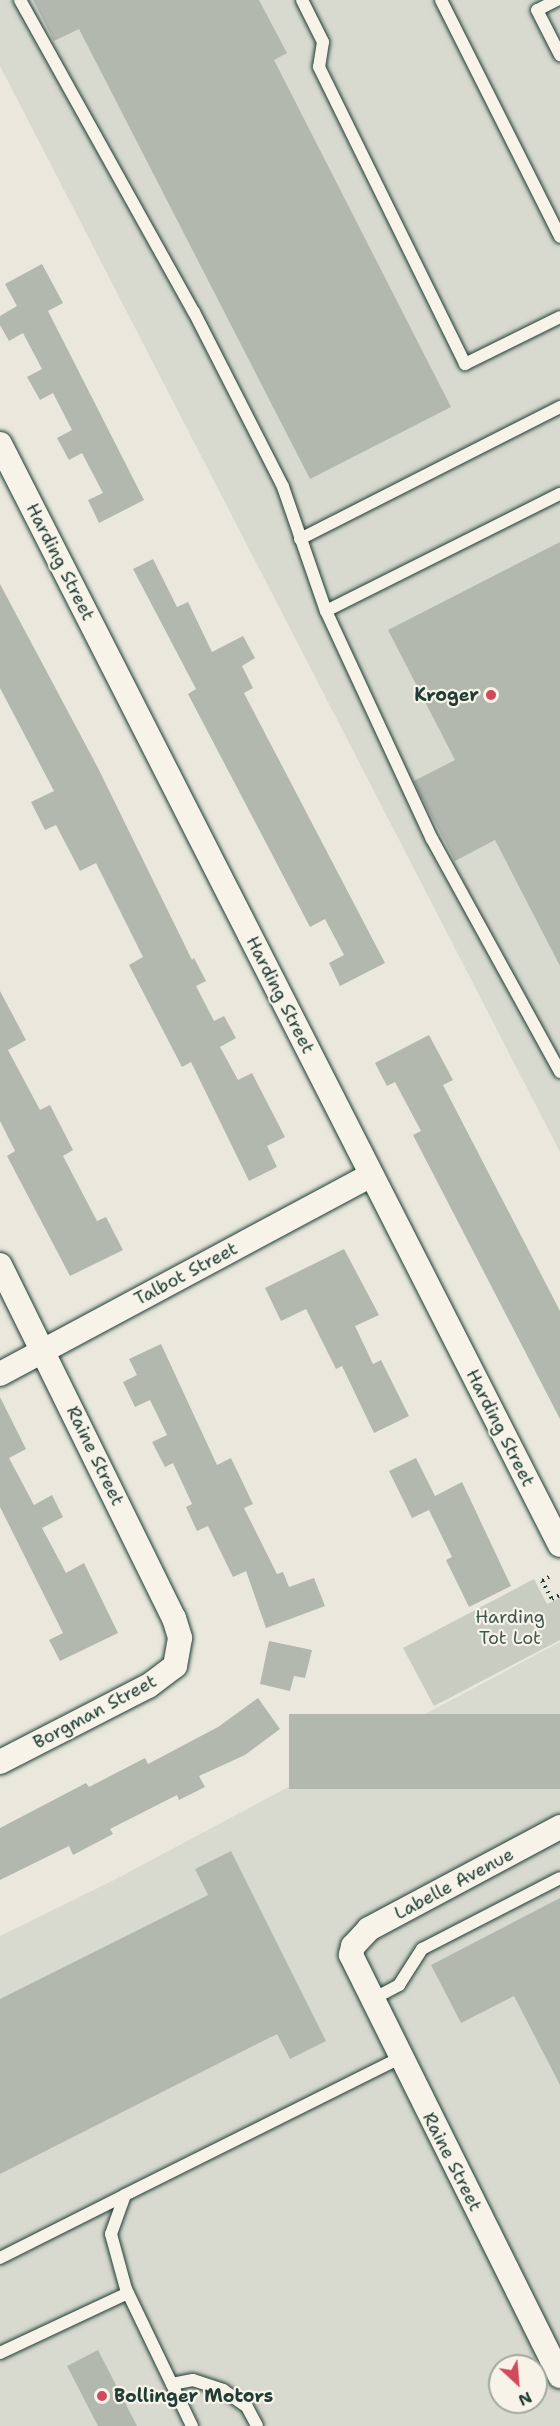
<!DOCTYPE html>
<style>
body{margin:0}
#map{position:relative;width:560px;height:2426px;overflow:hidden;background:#eae8dd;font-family:"Shantell Sans",sans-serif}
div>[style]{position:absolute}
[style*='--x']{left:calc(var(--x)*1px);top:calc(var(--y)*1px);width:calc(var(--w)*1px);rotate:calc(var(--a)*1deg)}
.built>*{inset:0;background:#d9dacf}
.green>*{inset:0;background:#c8ccc1}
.building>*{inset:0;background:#b2b8ae;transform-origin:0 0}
.path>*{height:4px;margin-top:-2px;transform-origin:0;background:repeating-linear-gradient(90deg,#1f3d34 0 1.5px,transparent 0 6px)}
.roads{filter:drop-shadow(0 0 2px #1f3d34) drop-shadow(0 0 2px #1f3d34)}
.lane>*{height:12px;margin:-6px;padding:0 6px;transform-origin:6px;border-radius:6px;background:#f7f3e8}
.street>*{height:24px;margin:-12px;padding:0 12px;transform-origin:12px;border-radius:12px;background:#f7f3e8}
.dots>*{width:16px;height:16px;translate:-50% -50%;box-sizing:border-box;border:3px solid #f7f3e8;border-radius:50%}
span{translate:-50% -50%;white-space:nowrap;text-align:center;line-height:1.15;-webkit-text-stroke:4.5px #f7f3e8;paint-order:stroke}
.street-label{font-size:18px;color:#1f3d34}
.poi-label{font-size:18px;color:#1f3d34;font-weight:700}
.right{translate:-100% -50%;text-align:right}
.left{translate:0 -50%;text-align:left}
.park-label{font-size:18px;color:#415a50}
.north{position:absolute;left:488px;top:2354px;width:60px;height:60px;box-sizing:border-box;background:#f7f3e8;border:2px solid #a1aaa0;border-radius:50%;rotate:154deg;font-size:16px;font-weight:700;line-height:24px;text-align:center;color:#1f3d34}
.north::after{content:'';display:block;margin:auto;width:21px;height:27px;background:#d1495b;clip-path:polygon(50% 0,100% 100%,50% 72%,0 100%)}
</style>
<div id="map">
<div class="built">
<div style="clip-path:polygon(0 0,560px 0,560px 1152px,0 66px)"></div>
<div style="clip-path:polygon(evenodd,560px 1642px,560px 2426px,0 2426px,0 1936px,114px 1880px,560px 1642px,500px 2366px,536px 2366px,536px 2402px,500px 2402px,500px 2366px)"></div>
</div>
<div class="green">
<div style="clip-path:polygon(534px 1579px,547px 1604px,560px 1598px,560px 1640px,434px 1706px,403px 1648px)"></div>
</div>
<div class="building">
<div style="clip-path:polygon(33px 0,259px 0,287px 53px,274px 60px,451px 407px,310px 479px,79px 29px,54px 41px)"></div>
<div style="clip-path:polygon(42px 264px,63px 303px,48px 311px,144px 500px,99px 523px,88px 500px,103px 493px,82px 453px,69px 460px,57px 438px,72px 430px,53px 393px,40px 400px,27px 377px,42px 369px,23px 333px,9px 341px,0 325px,0 316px,17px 306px,5px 284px)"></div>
<div style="clip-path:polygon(560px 542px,560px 966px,495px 840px,455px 861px,420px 794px,414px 781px,455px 760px,388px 630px)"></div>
<div style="clip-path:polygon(153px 559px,177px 607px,188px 602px,212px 652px,243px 636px,255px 658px,242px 666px,253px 688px,244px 693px,385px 963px,340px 986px,329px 963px,344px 955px,325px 919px,310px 927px,188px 694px,196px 689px,133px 569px)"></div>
<div style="clip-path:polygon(0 584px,98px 768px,192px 960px,194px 958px,206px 981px,196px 986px,214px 1021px,224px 1016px,236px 1038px,220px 1047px,238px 1080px,252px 1073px,285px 1137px,267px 1146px,277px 1167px,249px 1181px,191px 1062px,182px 1067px,129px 965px,143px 957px,96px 863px,80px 871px,56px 825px,45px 830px,31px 802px,54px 791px,0 688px)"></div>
<div style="clip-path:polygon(0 991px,26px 1040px,8px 1050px,40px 1110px,50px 1105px,73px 1150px,63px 1156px,97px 1221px,106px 1217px,123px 1250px,70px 1276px,7px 1156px,15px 1151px,0 1121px)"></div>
<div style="clip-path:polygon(429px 1035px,453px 1080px,443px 1085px,560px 1311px,560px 1419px,413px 1135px,421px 1131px,395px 1082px,387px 1086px,375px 1063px)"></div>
<div style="clip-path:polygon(344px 1249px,379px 1315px,355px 1326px,373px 1364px,381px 1360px,409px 1416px,374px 1433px,342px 1366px,336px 1369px,306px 1309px,281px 1321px,265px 1288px)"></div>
<div style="clip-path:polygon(161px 1344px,217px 1465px,231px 1458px,253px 1504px,244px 1508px,277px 1574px,283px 1572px,289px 1587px,314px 1578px,325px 1606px,266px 1628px,246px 1571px,233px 1577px,208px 1526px,197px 1531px,186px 1507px,192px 1504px,173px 1463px,165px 1467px,152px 1442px,167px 1435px,150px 1400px,135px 1407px,123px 1382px,137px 1375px,129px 1359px)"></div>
<div style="clip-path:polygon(0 1397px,26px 1449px,9px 1458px,34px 1505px,52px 1495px,63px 1517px,42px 1528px,66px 1573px,84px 1563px,118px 1633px,60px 1661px,49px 1640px,63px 1633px,0 1507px)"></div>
<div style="clip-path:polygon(416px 1458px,435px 1496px,462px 1482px,511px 1586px,469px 1607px,446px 1560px,452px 1557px,429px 1510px,412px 1518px,389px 1471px)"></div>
<div style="clip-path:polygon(269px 1641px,312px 1650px,305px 1678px,294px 1676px,290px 1691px,260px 1684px)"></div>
<div style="clip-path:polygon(258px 1698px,280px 1729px,245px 1755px,199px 1776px,205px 1787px,179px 1800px,177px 1795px,110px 1829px,113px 1834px,73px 1855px,69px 1846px,0 1880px,0 1828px,86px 1783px,89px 1787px,145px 1758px,148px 1764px,218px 1727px)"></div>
<div style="left:560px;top:1714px;width:75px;height:271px;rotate:90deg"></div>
<div style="clip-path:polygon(231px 1851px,326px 2041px,290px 2059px,277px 2034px,0 2174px,0 1999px,208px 1895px,195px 1869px)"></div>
<div style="clip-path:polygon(560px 1898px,560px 2085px,514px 1996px,461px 2023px,431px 1965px)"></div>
<div style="clip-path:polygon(98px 2350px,137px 2426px,98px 2426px,67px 2366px)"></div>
</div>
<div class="path">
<div style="--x:549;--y:1577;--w:8;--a:150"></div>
<div style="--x:542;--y:1581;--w:21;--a:61"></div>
<div style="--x:552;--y:1599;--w:9;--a:-27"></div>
</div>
<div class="roads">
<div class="lane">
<div style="--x:20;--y:0;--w:357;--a:60.9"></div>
<div style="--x:194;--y:312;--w:196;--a:63"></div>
<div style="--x:283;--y:487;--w:131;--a:70.9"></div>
<div style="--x:326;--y:611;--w:251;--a:65.1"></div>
<div style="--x:432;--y:839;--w:266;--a:61.2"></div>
<div style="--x:302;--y:0;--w:47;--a:63.4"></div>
<div style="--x:323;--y:42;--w:25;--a:99"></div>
<div style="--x:319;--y:67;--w:331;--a:63.8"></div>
<div style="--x:465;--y:364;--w:106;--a:-26.3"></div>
<div style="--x:441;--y:0;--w:265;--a:63.3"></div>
<div style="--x:557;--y:0;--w:22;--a:153"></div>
<div style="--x:537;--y:10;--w:51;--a:62.9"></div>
<div style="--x:300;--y:539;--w:292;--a:-26.9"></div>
<div style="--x:326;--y:611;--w:262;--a:-26.6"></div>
<div style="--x:371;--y:2000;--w:32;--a:-28"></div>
<div style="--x:399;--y:1985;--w:43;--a:-57.4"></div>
<div style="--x:422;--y:1949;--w:155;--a:-27.2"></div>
<div style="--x:0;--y:2258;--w:140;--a:-26.7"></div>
<div style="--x:0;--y:2353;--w:141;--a:-25.1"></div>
<div style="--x:172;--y:2384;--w:21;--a:-11"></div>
<div style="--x:193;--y:2380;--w:32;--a:18"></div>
<div style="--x:223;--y:2390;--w:29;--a:35"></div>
<div style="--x:247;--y:2407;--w:21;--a:62"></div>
<div style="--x:192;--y:2426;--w:152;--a:-115.7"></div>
<div style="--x:126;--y:2289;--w:57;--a:-105.3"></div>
<div style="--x:111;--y:2234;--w:41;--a:-70.3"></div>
<div style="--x:125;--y:2195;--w:307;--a:-26.5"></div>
</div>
<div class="street">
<div style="--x:0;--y:444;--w:1235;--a:63.04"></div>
<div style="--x:0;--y:1265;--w:394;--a:63.8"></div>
<div style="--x:174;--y:1618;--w:21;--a:73"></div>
<div style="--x:180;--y:1638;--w:28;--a:100"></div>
<div style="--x:175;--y:1666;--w:34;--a:143"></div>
<div style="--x:148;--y:1686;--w:166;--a:152.8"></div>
<div style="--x:0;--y:1374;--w:421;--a:-28.2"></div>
<div style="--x:560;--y:1827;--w:217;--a:151.9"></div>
<div style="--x:369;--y:1929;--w:23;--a:133"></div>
<div style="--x:353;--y:1946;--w:9;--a:103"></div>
<div style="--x:351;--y:1955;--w:470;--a:63.6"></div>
</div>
</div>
<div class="dots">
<div style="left:491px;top:695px;background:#d1495b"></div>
<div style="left:102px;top:2396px;background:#d1495b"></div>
</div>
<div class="street-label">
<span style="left:60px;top:562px;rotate:63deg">Harding Street</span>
<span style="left:280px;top:995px;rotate:63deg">Harding Street</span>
<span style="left:186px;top:1274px;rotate:-28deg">Talbot Street</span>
<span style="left:500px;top:1428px;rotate:63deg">Harding Street</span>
<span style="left:95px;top:1456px;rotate:64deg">Raine Street</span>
<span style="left:95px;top:1712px;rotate:-28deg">Borgman Street</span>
<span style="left:454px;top:1884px;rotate:-28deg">Labelle Avenue</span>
<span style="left:452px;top:2162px;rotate:63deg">Raine Street</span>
</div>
<div class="poi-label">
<span class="right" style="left:479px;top:695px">Kroger</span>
<span class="left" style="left:114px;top:2396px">Bollinger Motors</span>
</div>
<div class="park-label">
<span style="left:510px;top:1628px">Harding<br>Tot Lot</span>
</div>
<div class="north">N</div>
</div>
